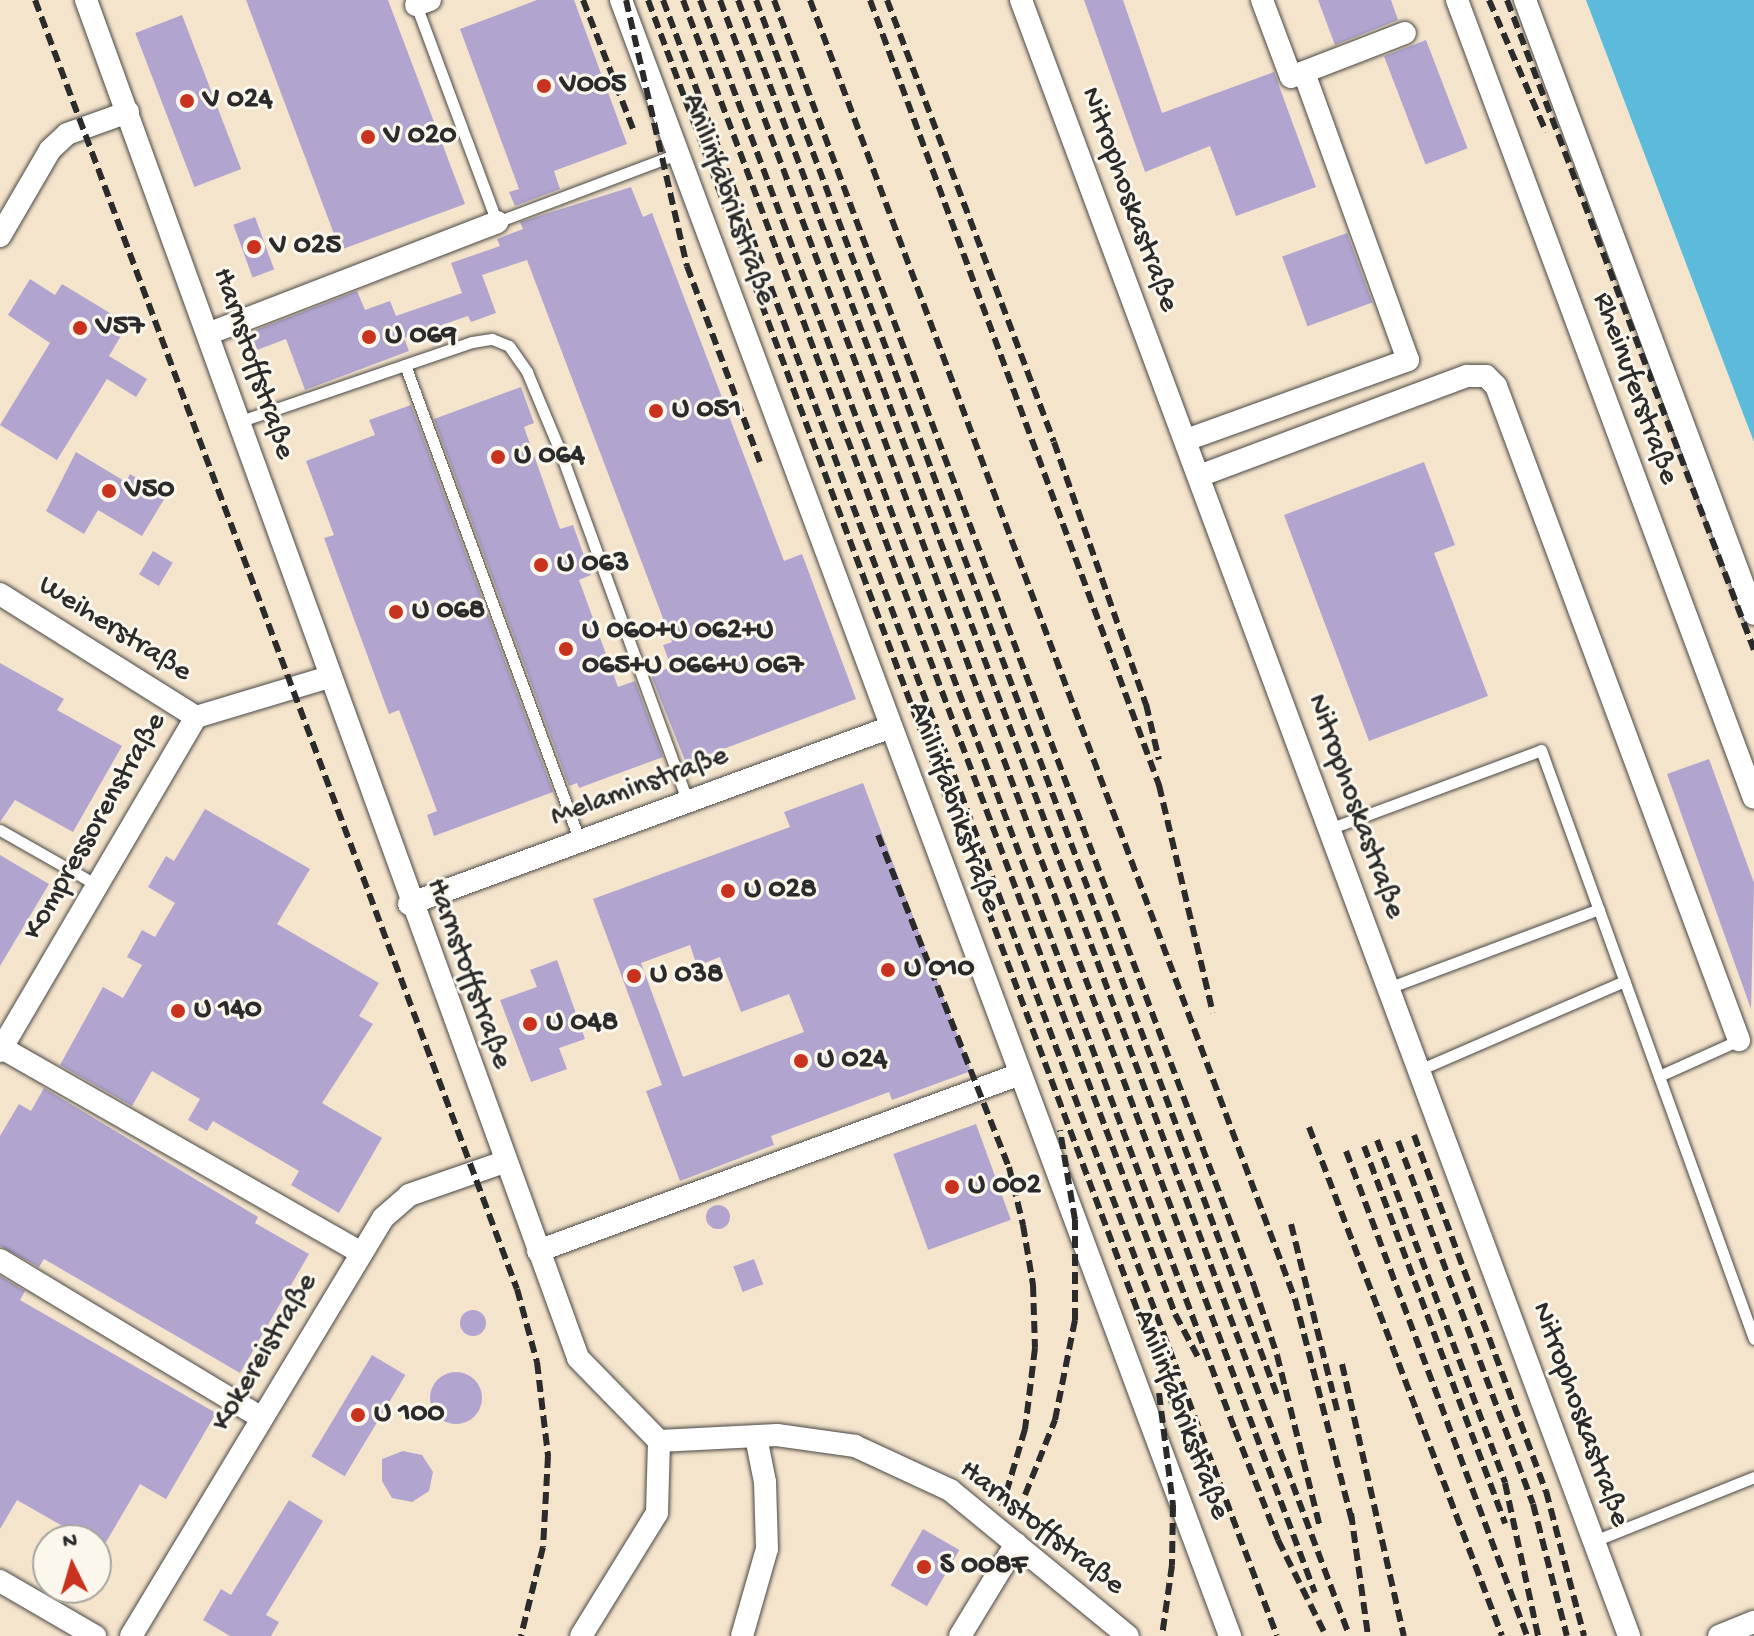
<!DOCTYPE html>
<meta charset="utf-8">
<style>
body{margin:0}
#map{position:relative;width:1754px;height:1636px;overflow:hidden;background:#f5e4cc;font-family:"Gochi Hand",sans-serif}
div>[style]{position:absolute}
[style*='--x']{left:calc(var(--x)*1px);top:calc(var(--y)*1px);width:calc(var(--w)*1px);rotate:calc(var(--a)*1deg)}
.water>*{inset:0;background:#5cbbda}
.building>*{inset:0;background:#b1a5d0;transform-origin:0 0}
.round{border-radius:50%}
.roads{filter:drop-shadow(0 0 2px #494743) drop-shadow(0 0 2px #494743)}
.lane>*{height:11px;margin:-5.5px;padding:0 5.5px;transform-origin:5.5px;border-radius:5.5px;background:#fff}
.street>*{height:22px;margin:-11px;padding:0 11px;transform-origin:11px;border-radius:11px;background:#fff}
.rail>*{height:6px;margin-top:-3px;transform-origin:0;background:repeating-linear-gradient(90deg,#2b2b2b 0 12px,transparent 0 18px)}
.dots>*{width:22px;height:22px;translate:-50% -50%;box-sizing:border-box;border:4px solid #fbf7ec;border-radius:50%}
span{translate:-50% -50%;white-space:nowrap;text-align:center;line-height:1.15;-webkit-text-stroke:6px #fbf7ec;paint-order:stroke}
.poi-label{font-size:30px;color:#2b2b2b;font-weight:700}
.left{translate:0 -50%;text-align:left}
.street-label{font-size:30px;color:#2b2b2b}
.north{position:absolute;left:32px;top:1524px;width:80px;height:80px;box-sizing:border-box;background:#fbf7ec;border:2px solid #a8a59f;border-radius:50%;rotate:355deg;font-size:22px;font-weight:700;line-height:32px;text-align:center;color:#2b2b2b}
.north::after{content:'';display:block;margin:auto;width:28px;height:36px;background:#c8321e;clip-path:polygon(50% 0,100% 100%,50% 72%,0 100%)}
</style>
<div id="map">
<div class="water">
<div style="clip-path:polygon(1586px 0,1754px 0,1754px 442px,1744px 416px)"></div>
</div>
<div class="building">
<div style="clip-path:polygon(246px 0,388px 0,465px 204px,340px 250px)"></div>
<div style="clip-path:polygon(537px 0,574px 0,627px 144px,554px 171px,560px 189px,515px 206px,509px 192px,519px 189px,460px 29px)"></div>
<div style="clip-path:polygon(1084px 0,1123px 0,1162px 113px,1274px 72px,1316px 187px,1236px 216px,1210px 146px,1145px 172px)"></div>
<div style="clip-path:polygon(1318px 0,1391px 0,1398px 20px,1335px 45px)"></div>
<div style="left:182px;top:15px;width:165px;height:50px;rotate:69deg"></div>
<div style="left:1426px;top:40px;width:116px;height:45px;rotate:69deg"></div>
<div style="clip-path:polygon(631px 187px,643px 217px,652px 213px,784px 561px,802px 554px,856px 699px,686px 763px,651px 675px,671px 667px,663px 645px,672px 642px,527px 260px,482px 275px,496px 313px,471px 322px,468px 316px,404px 338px,409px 351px,305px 390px,286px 339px,257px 350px,251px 332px,357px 291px,365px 310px,390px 301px,396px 316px,462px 293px,451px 263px,500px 246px,497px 239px,523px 229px,520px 222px)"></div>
<div style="left:255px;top:217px;width:56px;height:23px;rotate:70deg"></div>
<div style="left:1347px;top:233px;width:74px;height:69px;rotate:70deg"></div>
<div style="clip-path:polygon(30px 279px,55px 295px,62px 284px,128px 324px,109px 356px,147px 379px,136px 397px,107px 379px,57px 460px,0 425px,50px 343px,8px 315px)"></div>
<div style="clip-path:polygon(521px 387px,534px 423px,524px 427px,560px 529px,573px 525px,591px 575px,579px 580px,618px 687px,635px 681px,663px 757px,579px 788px,577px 783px,569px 786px,434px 419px)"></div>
<div style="clip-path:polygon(411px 405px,553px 792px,434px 836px,427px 815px,437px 811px,399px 710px,389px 714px,324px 538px,334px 535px,306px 461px,375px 435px,369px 420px)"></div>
<div style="clip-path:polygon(76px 452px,126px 482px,130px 474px,166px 496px,142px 536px,98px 510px,84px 534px,46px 511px)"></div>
<div style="clip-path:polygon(1424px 462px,1455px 545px,1434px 553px,1488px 696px,1369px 741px,1284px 515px)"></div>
<div style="left:153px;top:551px;width:23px;height:27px;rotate:31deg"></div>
<div style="clip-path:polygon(0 663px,64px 699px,57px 710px,122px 746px,73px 832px,15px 800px,0 822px)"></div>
<div style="clip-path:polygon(1709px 759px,1754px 883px,1751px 1009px,1667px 774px)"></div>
<div style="clip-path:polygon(evenodd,863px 783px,971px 1071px,892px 1100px,889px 1092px,771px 1136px,774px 1145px,680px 1181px,646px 1091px,662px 1085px,593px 899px,790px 827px,784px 812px,863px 783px,690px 945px,697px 966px,720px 957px,741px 1012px,789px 994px,804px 1032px,683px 1077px,641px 963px,690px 945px)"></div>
<div style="clip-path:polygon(205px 809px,310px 869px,277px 924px,379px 983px,359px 1016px,373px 1024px,322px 1103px,382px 1138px,339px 1213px,291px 1185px,299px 1171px,213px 1121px,207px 1131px,188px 1120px,200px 1099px,152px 1071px,132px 1106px,60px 1065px,103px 987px,123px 998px,142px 965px,127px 957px,142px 930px,155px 937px,175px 903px,148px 887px,166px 856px,174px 861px)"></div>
<div style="clip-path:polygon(0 855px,49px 884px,0 966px)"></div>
<div style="clip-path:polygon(557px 960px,585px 1039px,559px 1048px,567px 1069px,531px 1082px,500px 1000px,537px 987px,530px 970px)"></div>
<div style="clip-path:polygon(44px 1088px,258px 1217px,255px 1223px,309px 1254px,240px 1373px,44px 1259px,39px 1267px,0 1246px,0 1136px,19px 1104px,31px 1111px)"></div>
<div style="left:976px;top:1124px;width:102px;height:88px;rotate:70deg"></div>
<div class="round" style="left:706px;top:1205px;width:24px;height:24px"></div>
<div style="left:754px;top:1259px;width:27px;height:22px;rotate:70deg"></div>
<div style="clip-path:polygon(0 1276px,25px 1291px,20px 1300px,216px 1413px,166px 1499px,140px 1484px,102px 1549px,96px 1540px,87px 1540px,17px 1500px,0 1529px)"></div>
<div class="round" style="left:460px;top:1310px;width:26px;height:26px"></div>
<div style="left:372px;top:1355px;width:39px;height:118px;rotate:31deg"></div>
<div class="round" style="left:430px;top:1372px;width:52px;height:52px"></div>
<div style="clip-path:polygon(403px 1451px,422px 1455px,433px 1472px,429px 1491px,412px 1502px,392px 1498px,382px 1481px,382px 1459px)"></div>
<div style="clip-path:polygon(289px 1500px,323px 1521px,266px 1615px,279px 1622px,271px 1636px,230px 1636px,203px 1620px,221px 1589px,231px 1595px)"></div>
<div style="left:923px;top:1529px;width:42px;height:65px;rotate:30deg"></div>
</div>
<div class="roads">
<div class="lane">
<div style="--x:415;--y:2;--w:235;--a:69.6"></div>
<div style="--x:497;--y:222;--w:192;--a:-20.7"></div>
<div style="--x:405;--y:365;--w:508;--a:69.85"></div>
<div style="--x:241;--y:421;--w:244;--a:-18.9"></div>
<div style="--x:472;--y:342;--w:20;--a:-9"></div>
<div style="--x:492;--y:339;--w:18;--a:22"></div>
<div style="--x:509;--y:346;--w:32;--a:55"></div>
<div style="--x:527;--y:372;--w:86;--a:67.3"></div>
<div style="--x:560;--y:451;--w:374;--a:70"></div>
<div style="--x:1329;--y:829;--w:226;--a:-20.4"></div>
<div style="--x:1541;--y:750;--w:626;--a:70.12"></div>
<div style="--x:0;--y:830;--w:112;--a:29.6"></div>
<div style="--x:1388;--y:988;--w:225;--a:-20.5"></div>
<div style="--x:1419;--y:1070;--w:224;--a:-23.4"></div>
<div style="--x:1659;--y:1076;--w:88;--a:-24.2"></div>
<div style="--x:1594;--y:1541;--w:172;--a:-21.8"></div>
</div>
<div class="street">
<div style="--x:86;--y:0;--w:1444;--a:70.08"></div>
<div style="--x:578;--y:1358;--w:116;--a:45.7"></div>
<div style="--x:659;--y:1441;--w:118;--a:-2.9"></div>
<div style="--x:777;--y:1435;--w:79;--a:8"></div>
<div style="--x:855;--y:1446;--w:105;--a:24.9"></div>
<div style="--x:950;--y:1490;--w:230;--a:39.4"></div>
<div style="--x:621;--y:0;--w:1746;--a:69.58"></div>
<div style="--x:1021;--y:0;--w:1745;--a:69.61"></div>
<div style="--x:1262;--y:0;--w:82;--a:69.4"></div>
<div style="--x:1291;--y:77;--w:122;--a:-21.1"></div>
<div style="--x:1457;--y:0;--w:851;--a:69.59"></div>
<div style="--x:1525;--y:0;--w:655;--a:69.55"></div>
<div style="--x:416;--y:5;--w:15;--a:-20"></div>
<div style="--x:0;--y:236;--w:99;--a:-59.8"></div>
<div style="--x:50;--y:150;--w:23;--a:-43"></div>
<div style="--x:67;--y:134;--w:65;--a:-19.8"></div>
<div style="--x:210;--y:333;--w:308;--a:-21.1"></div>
<div style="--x:1186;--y:440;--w:236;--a:-19.8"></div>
<div style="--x:1408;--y:360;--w:306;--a:-109.9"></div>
<div style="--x:1199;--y:476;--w:286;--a:-20.5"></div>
<div style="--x:1467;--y:376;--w:19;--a:0"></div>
<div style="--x:1486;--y:376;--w:14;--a:45"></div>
<div style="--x:1496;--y:386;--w:698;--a:69.62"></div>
<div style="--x:0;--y:594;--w:231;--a:32.1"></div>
<div style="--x:196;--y:717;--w:139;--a:-16.7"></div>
<div style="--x:409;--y:904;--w:513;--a:-20.16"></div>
<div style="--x:2;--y:1048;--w:414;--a:29.7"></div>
<div style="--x:0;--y:1051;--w:387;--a:-59.6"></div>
<div style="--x:538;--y:1251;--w:513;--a:-20.16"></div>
<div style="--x:0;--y:1260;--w:306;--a:31.1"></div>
<div style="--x:0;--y:1581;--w:110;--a:30.1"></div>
<div style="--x:131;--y:1636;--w:488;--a:-58.9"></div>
<div style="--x:383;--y:1218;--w:35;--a:-41"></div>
<div style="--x:409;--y:1195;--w:101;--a:-19.2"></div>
<div style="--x:581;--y:1636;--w:145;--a:-58.3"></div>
<div style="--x:657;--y:1513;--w:72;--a:-88.4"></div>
<div style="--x:742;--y:1636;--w:91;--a:-74"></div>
<div style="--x:767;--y:1549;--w:67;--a:-91.7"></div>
<div style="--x:765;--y:1482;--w:46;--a:-101.3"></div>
<div style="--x:960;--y:1636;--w:108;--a:-58.7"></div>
<div style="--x:1719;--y:1636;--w:38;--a:-22"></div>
</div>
</div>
<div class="rail">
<div style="--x:35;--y:0;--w:1376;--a:69.5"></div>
<div style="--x:517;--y:1289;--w:76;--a:74.7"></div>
<div style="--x:537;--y:1362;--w:95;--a:83.3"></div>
<div style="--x:548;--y:1456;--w:91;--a:93.1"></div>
<div style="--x:543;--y:1547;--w:92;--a:103.9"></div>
<div style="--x:583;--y:0;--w:138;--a:68.8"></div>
<div style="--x:626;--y:0;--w:273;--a:77.1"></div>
<div style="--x:687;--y:266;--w:209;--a:69.6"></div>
<div style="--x:648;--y:0;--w:1544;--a:69.52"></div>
<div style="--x:1188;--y:1446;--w:43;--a:61.1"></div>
<div style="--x:663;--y:0;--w:1747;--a:69.43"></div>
<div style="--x:683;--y:0;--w:1403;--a:69.47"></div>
<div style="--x:1175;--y:1314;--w:51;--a:61.9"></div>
<div style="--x:700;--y:0;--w:1527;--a:69.49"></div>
<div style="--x:1235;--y:1430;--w:118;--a:68.6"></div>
<div style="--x:1278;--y:1540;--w:107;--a:63.4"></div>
<div style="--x:720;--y:0;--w:1700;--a:69.52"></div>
<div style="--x:738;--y:0;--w:1742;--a:69.51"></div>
<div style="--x:756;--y:0;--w:1492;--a:69.52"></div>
<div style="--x:774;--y:0;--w:1373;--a:69.53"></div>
<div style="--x:1254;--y:1286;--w:73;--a:71.6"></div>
<div style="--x:1277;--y:1355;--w:178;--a:76"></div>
<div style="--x:810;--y:0;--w:1387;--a:69.53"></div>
<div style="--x:1295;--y:1299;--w:233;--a:75.6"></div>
<div style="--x:870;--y:0;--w:837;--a:69.79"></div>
<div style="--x:1159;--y:785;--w:234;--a:76.7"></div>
<div style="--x:887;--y:0;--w:472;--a:69.3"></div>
<div style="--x:1054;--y:442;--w:278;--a:70.7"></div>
<div style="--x:1146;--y:704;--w:57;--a:76.9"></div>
<div style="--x:1489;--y:0;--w:144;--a:66.6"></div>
<div style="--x:1507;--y:0;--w:695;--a:69.19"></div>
<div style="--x:878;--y:835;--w:357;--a:68.5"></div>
<div style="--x:1009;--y:1167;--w:60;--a:76.4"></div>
<div style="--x:1023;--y:1225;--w:61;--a:80.5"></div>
<div style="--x:1033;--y:1285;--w:63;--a:88.2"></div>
<div style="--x:1035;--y:1348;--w:82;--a:97"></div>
<div style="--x:1025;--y:1429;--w:81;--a:106.4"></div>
<div style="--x:1309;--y:1127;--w:544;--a:69.23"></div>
<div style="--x:1414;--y:1135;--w:380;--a:69.7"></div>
<div style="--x:1546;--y:1491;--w:150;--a:75.3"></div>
<div style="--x:1377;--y:1140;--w:366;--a:69.5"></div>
<div style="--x:1505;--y:1483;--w:157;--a:77.8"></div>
<div style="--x:1398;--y:1141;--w:387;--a:69.6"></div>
<div style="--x:1533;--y:1504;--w:136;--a:75.6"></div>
<div style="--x:1364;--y:1146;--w:403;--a:69.5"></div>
<div style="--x:1346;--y:1151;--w:518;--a:69.53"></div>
<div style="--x:1291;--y:1224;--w:192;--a:76.1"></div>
<div style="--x:1342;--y:1364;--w:279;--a:77.2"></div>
<div style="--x:1159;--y:1393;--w:113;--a:82.9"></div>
<div style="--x:1173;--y:1505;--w:60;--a:91"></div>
<div style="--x:1172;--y:1565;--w:72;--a:98"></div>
<div style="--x:1025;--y:1495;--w:81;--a:-68.2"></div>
<div style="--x:1055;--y:1420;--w:102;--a:-78.7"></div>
<div style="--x:1075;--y:1320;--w:100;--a:-90"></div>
<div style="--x:1075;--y:1220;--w:91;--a:-99.5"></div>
<div style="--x:1351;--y:1513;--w:124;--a:82.1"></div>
</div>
<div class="dots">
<div style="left:544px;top:86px;background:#c8321e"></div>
<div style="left:187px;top:101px;background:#c8321e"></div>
<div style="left:368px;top:137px;background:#c8321e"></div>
<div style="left:254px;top:247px;background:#c8321e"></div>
<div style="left:80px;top:328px;background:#c8321e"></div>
<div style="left:369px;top:337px;background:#c8321e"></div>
<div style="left:656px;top:411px;background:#c8321e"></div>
<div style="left:498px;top:457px;background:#c8321e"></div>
<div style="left:109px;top:491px;background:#c8321e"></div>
<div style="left:541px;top:565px;background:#c8321e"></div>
<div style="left:396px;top:612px;background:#c8321e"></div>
<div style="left:566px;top:649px;background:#c8321e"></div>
<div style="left:728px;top:891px;background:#c8321e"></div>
<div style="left:888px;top:970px;background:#c8321e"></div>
<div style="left:634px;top:976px;background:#c8321e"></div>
<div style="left:178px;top:1011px;background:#c8321e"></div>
<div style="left:530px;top:1024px;background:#c8321e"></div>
<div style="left:801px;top:1061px;background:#c8321e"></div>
<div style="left:952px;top:1187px;background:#c8321e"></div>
<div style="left:358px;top:1415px;background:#c8321e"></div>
<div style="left:924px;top:1567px;background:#c8321e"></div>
</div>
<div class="poi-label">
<span class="left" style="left:560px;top:86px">V005</span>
<span class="left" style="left:203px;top:101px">V 024</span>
<span class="left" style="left:384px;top:137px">V 020</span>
<span class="left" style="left:270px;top:247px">V 025</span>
<span class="left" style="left:96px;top:328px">V57</span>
<span class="left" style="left:385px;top:337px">U 069</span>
<span class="left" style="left:672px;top:411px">U 051</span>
<span class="left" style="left:514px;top:457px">U 064</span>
<span class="left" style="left:125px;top:491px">V50</span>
<span class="left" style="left:557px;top:565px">U 063</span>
<span class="left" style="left:412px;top:612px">U 068</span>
<span class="left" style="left:582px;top:649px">U 060+U 062+U<br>065+U 066+U 067</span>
<span class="left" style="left:744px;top:891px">U 028</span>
<span class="left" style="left:904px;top:970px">U 010</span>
<span class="left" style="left:650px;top:976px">U 038</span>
<span class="left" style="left:194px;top:1011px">U 140</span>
<span class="left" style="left:546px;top:1024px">U 048</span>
<span class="left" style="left:817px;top:1061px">U 024</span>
<span class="left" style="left:968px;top:1187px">U 002</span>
<span class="left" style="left:374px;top:1415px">U 100</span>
<span class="left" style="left:940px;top:1567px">S 008F</span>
</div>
<div class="street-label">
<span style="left:727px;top:200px;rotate:70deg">Anilinfabrikstraße</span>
<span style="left:1128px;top:200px;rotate:70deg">Nitrophoskastraße</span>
<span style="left:252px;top:364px;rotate:71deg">Harnstoffstraße</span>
<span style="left:1634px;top:389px;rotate:70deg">Rheinuferstraße</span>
<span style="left:114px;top:630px;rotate:32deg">Weiherstraße</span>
<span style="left:640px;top:788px;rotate:-20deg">Melaminstraße</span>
<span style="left:1354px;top:807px;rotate:70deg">Nitrophoskastraße</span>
<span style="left:953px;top:808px;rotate:70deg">Anilinfabrikstraße</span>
<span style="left:96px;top:827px;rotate:-60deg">Kompressorenstraße</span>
<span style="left:467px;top:974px;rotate:70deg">Harnstoffstraße</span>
<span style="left:266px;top:1353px;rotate:-59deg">Kokereistraße</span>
<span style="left:1180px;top:1415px;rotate:69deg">Anilinfabrikstraße</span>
<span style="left:1579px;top:1415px;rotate:70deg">Nitrophoskastraße</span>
<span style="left:1041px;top:1529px;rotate:38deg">Harnstoffstraße</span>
</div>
<div class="north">N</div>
</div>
